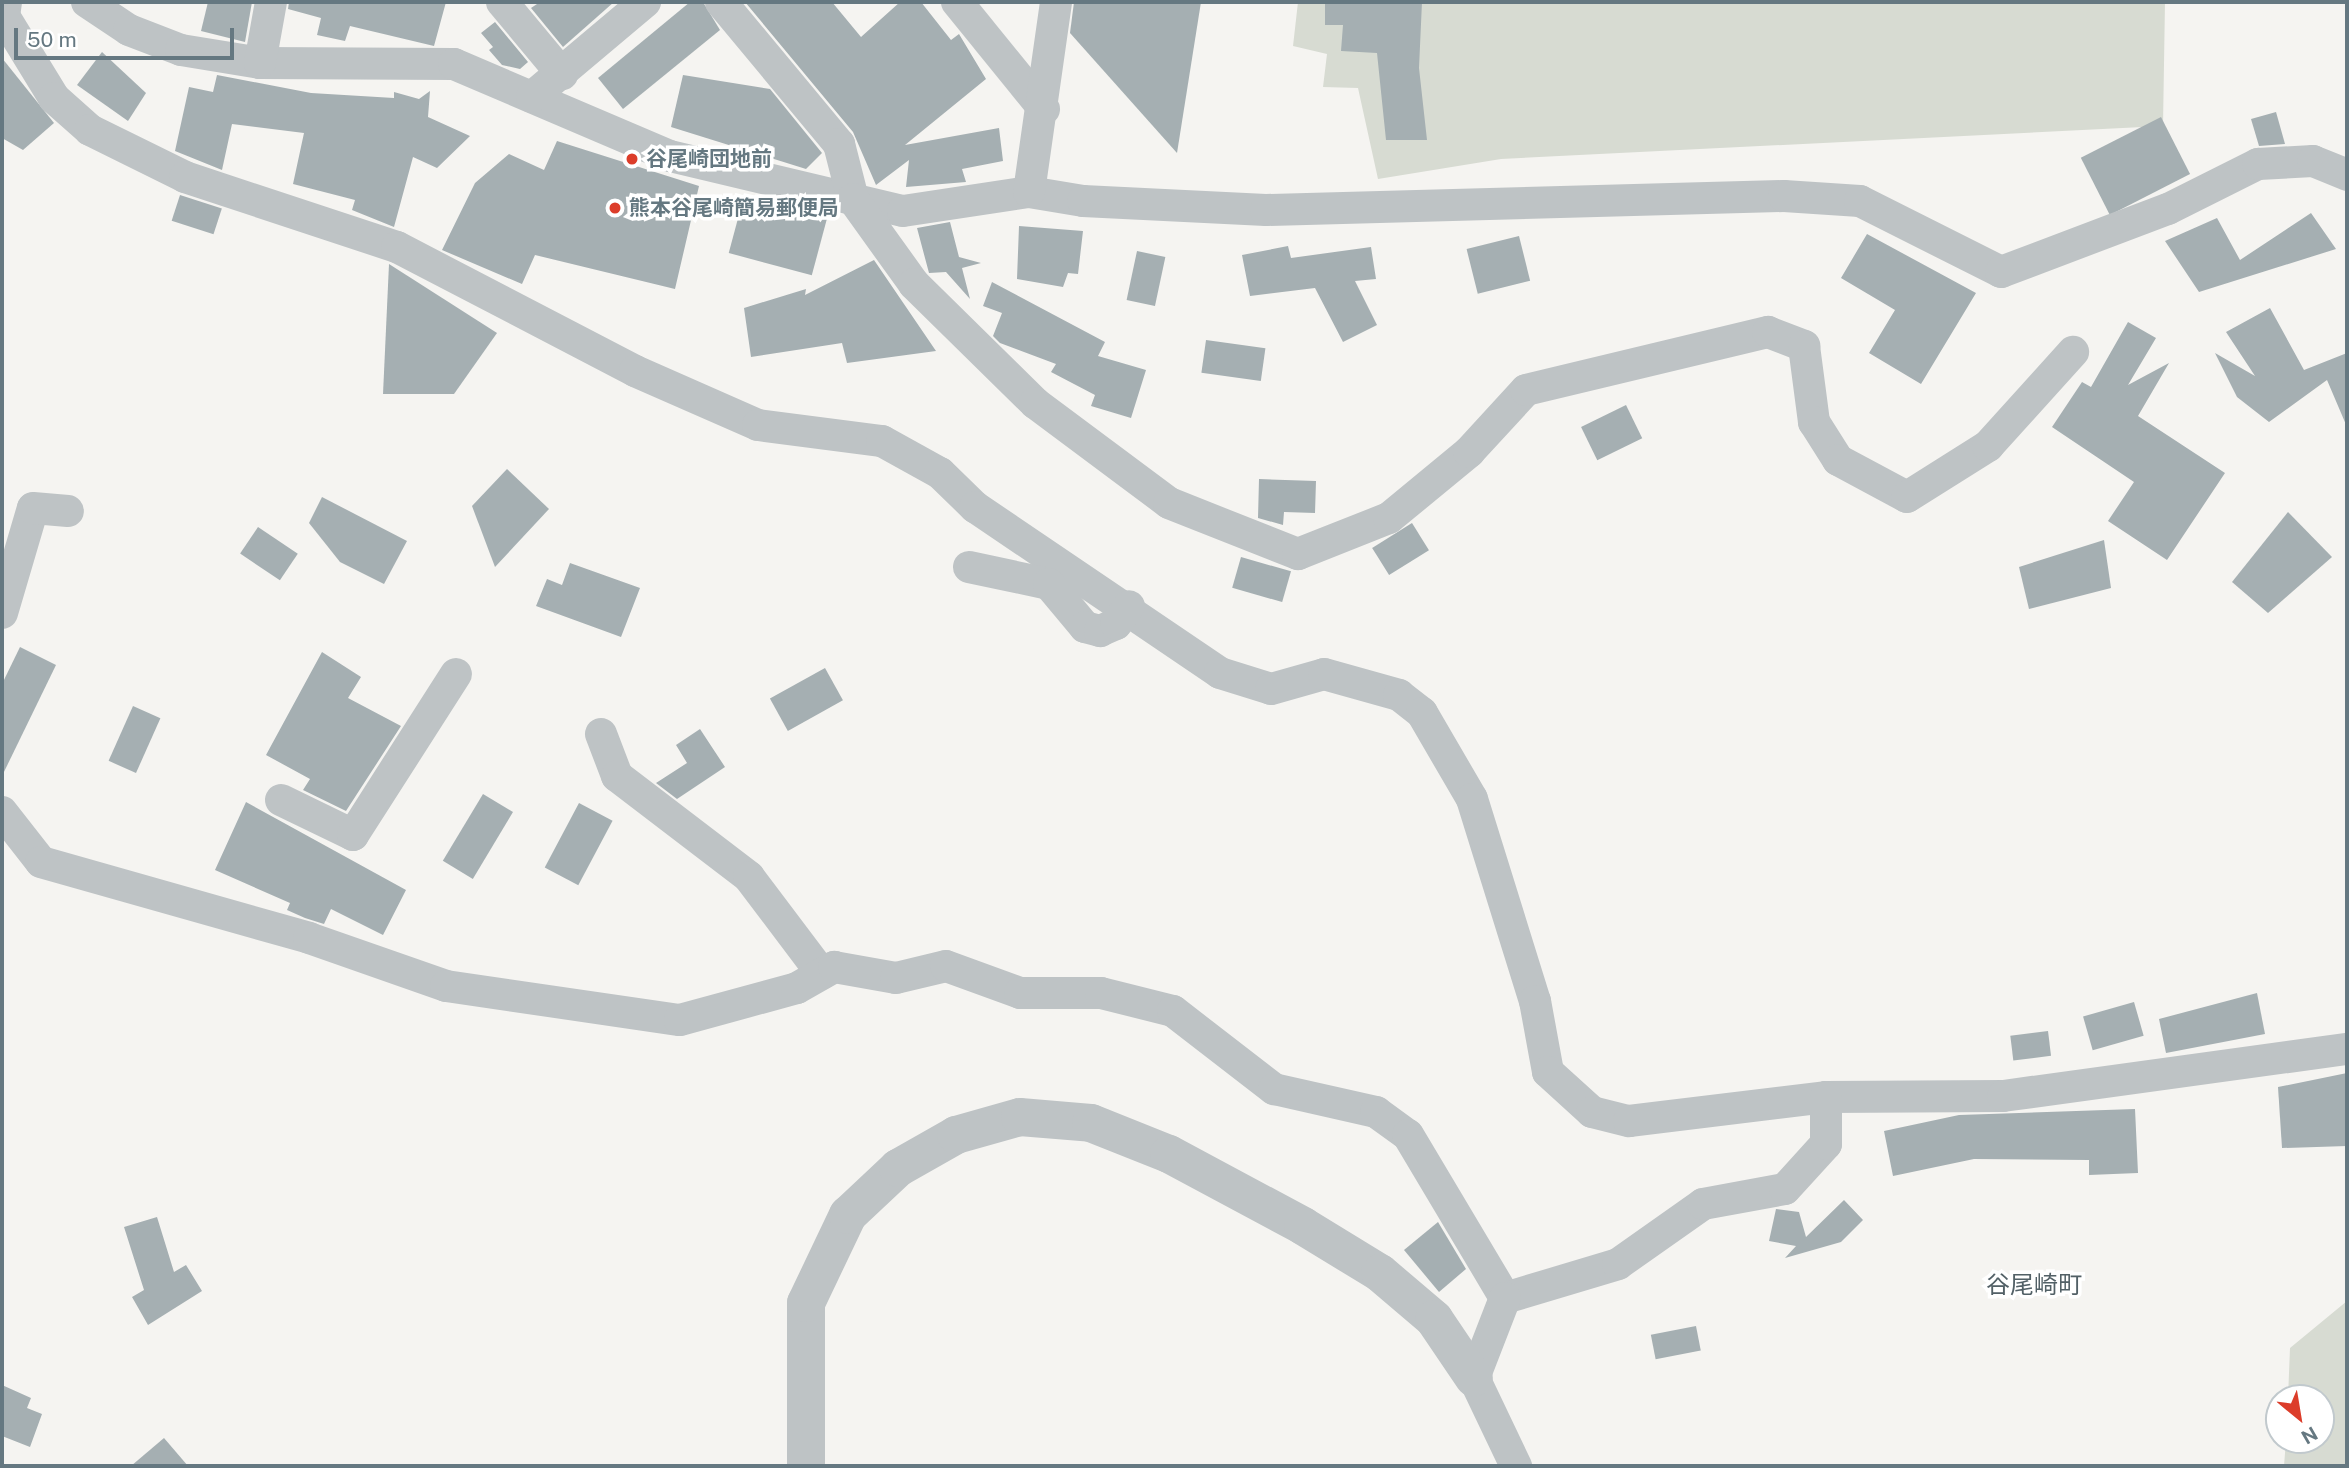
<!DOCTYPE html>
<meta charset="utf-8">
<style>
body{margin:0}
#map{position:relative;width:2349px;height:1468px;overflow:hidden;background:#f5f4f1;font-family:"Public Sans","Noto Sans JP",sans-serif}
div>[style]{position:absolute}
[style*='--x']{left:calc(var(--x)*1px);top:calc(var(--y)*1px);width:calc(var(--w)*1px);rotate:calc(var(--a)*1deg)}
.green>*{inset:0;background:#d7dbd2}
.building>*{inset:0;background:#a5afb2;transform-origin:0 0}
.minor>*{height:32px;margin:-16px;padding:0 16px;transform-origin:16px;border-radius:16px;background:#bec3c5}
.tertiary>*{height:38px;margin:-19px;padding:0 19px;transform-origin:19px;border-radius:19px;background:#bec3c5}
.dots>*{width:19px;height:19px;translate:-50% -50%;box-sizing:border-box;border:4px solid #fff;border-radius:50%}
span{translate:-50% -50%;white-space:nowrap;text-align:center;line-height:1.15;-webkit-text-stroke:7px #fff;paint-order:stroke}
.poi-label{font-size:21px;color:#657881;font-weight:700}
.left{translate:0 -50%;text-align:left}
.quarter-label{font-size:24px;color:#526066}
.frame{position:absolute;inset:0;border:4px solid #657881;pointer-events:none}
.north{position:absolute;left:2265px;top:1384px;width:70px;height:70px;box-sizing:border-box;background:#fff;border:2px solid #c1c9cd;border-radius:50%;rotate:150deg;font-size:19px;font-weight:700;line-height:28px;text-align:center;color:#657881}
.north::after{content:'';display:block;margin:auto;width:24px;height:32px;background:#dc3d2a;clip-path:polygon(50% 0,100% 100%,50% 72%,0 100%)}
.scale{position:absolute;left:14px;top:28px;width:220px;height:32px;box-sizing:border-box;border:4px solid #657881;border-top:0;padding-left:9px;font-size:21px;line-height:24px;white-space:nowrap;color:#657881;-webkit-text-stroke:5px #fff;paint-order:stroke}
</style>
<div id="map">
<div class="green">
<div style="clip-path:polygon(1298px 2px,2165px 2px,2163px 126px,1501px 159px,1378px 179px,1358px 88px,1323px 87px,1327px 54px,1293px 46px)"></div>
<div style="clip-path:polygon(2347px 1301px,2347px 1466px,2284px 1466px,2286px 1440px,2321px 1440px,2321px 1398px,2288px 1398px,2290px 1348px)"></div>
</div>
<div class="building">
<div style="clip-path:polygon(208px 2px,252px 2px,245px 42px,201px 31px)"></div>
<div style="clip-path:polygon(289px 2px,446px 2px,434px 46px,350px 26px,345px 41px,317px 35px,321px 18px,288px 9px)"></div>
<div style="clip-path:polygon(540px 2px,614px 2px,563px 47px,531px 8px)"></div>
<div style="clip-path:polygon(690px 2px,703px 2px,720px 30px,623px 109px,598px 78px)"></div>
<div style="clip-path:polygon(745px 2px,832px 2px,861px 37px,900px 2px,921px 2px,951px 40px,959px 34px,986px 79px,905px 145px,999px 128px,1003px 161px,962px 169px,966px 182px,906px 187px,909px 160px,876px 185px,853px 132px)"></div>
<div style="clip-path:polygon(1074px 2px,1201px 2px,1177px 153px,1070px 33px)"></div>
<div style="clip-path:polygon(1325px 2px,1422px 2px,1419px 68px,1427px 140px,1386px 140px,1377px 53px,1341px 51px,1343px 25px,1325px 25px)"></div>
<div style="clip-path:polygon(495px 22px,528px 62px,520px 69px,502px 65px,489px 50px,493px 47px,481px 33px)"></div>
<div style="clip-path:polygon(102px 52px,146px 93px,128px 121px,77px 85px)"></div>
<div style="clip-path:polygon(2px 58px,54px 123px,23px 150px,2px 138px)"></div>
<div style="clip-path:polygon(217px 75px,311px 93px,394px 98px,394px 92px,419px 99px,430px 91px,428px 117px,470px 136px,437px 168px,413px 157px,394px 227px,352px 210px,355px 200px,293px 184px,304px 133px,232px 124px,222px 170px,175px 151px,189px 87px,213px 92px)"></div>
<div style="clip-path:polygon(683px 75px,770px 89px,822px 153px,806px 169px,671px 127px)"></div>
<div style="clip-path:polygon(2276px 112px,2285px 144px,2259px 146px,2251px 119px)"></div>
<div style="left:2161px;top:117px;width:64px;height:90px;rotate:63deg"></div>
<div style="clip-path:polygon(557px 141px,699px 186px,675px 289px,535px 255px,522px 284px,442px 250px,475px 183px,509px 154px,544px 170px)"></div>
<div style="left:180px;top:195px;width:44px;height:27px;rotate:18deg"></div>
<div style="left:744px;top:196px;width:86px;height:59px;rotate:15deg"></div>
<div style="clip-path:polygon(2311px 213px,2336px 249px,2199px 292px,2165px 241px,2217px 218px,2240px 260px)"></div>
<div style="clip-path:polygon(950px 222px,959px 257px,981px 263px,962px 268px,970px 299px,946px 272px,929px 273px,917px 228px)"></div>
<div style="clip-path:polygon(1019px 226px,1083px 231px,1078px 274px,1068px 273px,1063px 287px,1017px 279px)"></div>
<div style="clip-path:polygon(1867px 234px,1976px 293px,1921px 384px,1869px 353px,1895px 310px,1841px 278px)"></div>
<div style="left:1519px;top:236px;width:46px;height:54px;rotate:76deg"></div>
<div style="clip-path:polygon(1288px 246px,1291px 258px,1371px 247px,1376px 279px,1355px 281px,1377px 325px,1343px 342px,1315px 288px,1250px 296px,1242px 255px)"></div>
<div style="left:1137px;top:251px;width:29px;height:50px;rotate:12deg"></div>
<div style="clip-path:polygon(874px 260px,936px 351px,847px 363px,842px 343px,751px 357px,744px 308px,806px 289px,805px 295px)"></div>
<div style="clip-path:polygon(389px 264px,497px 333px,454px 394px,383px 394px)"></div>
<div style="clip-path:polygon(992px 282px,1105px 342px,1098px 356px,1146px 370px,1131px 418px,1091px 406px,1095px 395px,1051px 372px,1056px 364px,1000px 343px,993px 336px,1002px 313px,983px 306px)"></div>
<div style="clip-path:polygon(2270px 308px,2304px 370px,2347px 353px,2347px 427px,2327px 380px,2269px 422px,2237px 397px,2215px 353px,2255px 376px,2226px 332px)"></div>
<div style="clip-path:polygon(2128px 322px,2156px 338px,2128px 385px,2169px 363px,2138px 416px,2225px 473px,2167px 560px,2108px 521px,2134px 482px,2052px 427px,2082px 382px,2091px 387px)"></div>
<div style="left:1206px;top:340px;width:60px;height:33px;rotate:8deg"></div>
<div style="left:1626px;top:405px;width:37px;height:50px;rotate:64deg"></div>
<div style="clip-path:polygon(507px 469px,549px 509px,495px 567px,472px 506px)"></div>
<div style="clip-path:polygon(1259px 479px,1316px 481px,1315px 513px,1284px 512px,1283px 525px,1258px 518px)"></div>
<div style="clip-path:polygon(322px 497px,407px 541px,384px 584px,340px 562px,309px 523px)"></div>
<div style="clip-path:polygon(2288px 512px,2332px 557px,2268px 613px,2232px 582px)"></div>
<div style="left:1412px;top:523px;width:32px;height:47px;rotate:58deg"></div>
<div style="left:258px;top:527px;width:48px;height:32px;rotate:34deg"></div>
<div style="clip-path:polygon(2104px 540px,2111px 588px,2029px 609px,2019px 567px)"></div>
<div style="left:1241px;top:557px;width:52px;height:32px;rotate:16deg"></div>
<div style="clip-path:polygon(570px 563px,640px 588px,621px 637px,536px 606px,547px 579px,562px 585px)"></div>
<div style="clip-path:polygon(20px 647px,56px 665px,2px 776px,2px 684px)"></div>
<div style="clip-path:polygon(322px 652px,361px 677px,348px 698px,401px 726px,346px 811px,303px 790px,310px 779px,266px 755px)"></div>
<div style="left:825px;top:668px;width:37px;height:63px;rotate:61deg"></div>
<div style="left:133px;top:706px;width:30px;height:60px;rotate:24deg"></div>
<div style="clip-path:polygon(700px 729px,725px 767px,677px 799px,656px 783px,687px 763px,676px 745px)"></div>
<div style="left:483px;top:794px;width:35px;height:78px;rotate:31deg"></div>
<div style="clip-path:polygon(246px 802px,406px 890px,383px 935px,331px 909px,324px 924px,305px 918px,287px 910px,290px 903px,215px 870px)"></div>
<div style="left:579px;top:803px;width:38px;height:73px;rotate:28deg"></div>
<div style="clip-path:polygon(2257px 993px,2265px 1034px,2166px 1053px,2159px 1019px)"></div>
<div style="left:2134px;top:1002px;width:35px;height:53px;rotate:74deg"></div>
<div style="left:2048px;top:1031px;width:25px;height:38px;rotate:83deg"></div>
<div style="clip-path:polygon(2347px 1073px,2347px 1146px,2282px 1148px,2278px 1087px)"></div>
<div style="clip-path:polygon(2135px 1109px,2138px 1173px,2089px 1175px,2089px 1160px,1974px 1159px,1893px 1176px,1884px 1131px,1959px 1115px)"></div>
<div style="clip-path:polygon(1844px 1200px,1863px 1220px,1841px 1242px,1785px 1258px,1796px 1246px,1769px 1241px,1776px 1209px,1799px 1212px,1806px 1237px)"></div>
<div style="clip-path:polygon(157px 1217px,174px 1272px,186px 1265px,202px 1291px,148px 1325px,132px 1297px,144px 1290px,124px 1227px)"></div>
<div style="clip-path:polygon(1438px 1222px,1466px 1269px,1439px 1292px,1404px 1250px)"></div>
<div style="left:1696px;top:1326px;width:25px;height:46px;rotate:79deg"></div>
<div style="clip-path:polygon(2px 1385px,31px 1398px,27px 1408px,42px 1414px,30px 1447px,2px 1436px)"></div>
<div style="clip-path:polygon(164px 1438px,188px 1466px,131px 1466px)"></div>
</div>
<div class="minor">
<div style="--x:6;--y:2;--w:14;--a:98"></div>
<div style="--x:4;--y:16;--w:96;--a:58.6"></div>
<div style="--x:54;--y:98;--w:48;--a:41.6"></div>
<div style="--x:90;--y:130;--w:106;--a:26.3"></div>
<div style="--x:185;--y:177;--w:223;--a:18.3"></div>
<div style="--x:397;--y:247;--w:268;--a:27.5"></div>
<div style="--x:635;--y:371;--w:134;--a:23.7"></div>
<div style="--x:758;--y:425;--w:125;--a:7.4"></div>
<div style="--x:882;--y:441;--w:66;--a:28.9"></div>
<div style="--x:940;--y:473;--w:49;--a:44.2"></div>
<div style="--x:975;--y:507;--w:296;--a:34.1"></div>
<div style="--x:1220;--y:673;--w:53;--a:17.4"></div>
<div style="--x:1271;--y:689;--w:55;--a:-15.8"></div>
<div style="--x:1324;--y:674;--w:78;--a:15.6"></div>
<div style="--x:1399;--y:695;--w:29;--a:38"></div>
<div style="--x:1422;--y:713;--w:99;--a:59.8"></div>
<div style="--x:1472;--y:799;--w:212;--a:72.7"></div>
<div style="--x:1535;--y:1001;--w:72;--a:79.6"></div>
<div style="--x:1548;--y:1072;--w:59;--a:42.3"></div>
<div style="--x:1592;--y:1112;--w:38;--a:14"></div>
<div style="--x:1629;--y:1121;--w:198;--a:-6.9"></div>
<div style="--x:1826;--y:1097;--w:177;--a:-0.3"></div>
<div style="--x:2003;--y:1096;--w:347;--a:-7.8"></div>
<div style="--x:87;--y:2;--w:50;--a:33.7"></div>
<div style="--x:129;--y:30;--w:56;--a:21"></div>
<div style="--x:181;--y:50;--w:80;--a:9.3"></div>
<div style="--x:260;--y:63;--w:194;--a:0.3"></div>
<div style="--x:454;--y:64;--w:235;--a:23.1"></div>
<div style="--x:670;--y:156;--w:239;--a:13.3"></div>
<div style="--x:903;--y:211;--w:127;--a:-8.6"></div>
<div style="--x:1029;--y:192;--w:55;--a:9.5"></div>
<div style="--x:1083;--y:201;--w:183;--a:2.8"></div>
<div style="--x:1266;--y:210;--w:518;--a:-1.55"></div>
<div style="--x:1784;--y:196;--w:76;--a:3.8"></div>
<div style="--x:1860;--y:201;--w:158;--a:26.7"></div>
<div style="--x:2001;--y:272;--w:178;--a:-20.7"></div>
<div style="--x:2168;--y:209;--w:101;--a:-26.6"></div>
<div style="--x:2258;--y:164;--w:55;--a:-3.1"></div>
<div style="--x:2313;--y:161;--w:37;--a:22"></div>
<div style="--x:502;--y:2;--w:94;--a:50.2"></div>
<div style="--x:721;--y:2;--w:185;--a:50.3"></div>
<div style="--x:839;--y:144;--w:57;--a:75.7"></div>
<div style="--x:853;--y:199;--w:105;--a:54.3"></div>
<div style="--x:914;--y:284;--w:170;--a:44.5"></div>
<div style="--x:1035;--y:403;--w:167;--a:36.7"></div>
<div style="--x:1169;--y:503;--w:139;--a:21.6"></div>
<div style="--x:1298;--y:554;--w:98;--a:-21.6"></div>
<div style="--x:1389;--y:518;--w:104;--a:-39.5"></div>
<div style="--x:1469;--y:452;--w:84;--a:-47.4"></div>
<div style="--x:1526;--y:390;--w:249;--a:-13.5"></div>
<div style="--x:1768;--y:332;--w:39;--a:21"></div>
<div style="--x:1804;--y:346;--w:77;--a:82.5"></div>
<div style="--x:1814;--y:422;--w:45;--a:57.7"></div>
<div style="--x:1838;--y:460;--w:78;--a:28.2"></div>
<div style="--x:1907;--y:497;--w:96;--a:-32.2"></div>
<div style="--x:1988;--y:446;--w:127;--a:-47.9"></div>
<div style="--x:957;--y:2;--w:138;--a:50.9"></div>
<div style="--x:260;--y:63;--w:62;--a:-79.8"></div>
<div style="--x:532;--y:97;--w:148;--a:-40.1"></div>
<div style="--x:1029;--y:192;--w:192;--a:-81.9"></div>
<div style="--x:969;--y:567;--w:82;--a:12"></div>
<div style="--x:1049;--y:584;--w:56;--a:50.1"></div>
<div style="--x:1085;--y:627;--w:16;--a:15"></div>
<div style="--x:1100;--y:631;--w:17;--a:-24"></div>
<div style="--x:1116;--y:624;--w:22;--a:-54"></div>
<div style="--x:2;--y:613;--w:109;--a:-73.6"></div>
<div style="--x:33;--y:508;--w:35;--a:5"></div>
<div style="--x:601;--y:734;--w:45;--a:69.1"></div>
<div style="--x:617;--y:776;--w:166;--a:37.4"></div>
<div style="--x:749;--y:877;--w:121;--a:53"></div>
<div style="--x:281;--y:800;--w:80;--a:25.9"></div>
<div style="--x:353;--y:835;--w:191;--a:-57.4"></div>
<div style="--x:2;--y:812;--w:63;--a:52"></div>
<div style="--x:41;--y:862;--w:279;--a:15.8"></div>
<div style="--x:309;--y:938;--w:145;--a:19.3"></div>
<div style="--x:446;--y:986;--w:236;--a:8.3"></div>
<div style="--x:680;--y:1020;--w:121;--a:-15.3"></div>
<div style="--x:797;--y:988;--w:43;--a:-29.6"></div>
<div style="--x:834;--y:967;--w:63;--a:10.1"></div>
<div style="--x:896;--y:978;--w:51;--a:-13.5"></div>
<div style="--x:946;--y:966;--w:79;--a:20"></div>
<div style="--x:1020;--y:993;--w:81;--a:0"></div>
<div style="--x:1101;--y:993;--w:74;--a:14"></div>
<div style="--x:1173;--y:1011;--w:128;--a:37.7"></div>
<div style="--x:1274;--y:1089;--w:105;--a:12.7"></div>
<div style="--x:1376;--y:1112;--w:39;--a:36"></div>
<div style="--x:1408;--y:1135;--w:190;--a:59.2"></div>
<div style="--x:1505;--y:1298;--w:118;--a:-16.7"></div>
<div style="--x:1618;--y:1264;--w:104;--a:-35.2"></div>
<div style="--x:1703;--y:1204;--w:83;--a:-10.4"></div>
<div style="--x:1785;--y:1189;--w:61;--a:-47.7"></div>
<div style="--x:1826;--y:1144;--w:47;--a:-90"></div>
<div style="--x:1505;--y:1298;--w:86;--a:111.2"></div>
<div style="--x:1474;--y:1378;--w:98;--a:64.5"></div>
</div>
<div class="tertiary">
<div style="--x:806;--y:1466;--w:163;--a:-90"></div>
<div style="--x:806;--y:1303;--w:98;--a:-64.5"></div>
<div style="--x:848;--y:1215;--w:69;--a:-43.2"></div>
<div style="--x:898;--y:1168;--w:67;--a:-29.6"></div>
<div style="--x:956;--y:1135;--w:66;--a:-15.7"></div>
<div style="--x:1020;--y:1117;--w:71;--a:4.8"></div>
<div style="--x:1091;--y:1123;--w:84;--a:21.7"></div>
<div style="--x:1169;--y:1154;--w:152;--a:28.2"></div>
<div style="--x:1303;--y:1226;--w:90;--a:31.4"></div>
<div style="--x:1380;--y:1273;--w:71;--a:40.4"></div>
<div style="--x:1434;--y:1319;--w:71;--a:55.9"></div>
</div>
<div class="dots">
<div style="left:632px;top:159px;background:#dc3d2a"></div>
<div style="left:615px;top:208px;background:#dc3d2a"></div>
</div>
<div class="poi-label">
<span class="left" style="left:646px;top:159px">谷尾崎団地前</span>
<span class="left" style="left:629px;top:208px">熊本谷尾崎簡易郵便局</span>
</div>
<div class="quarter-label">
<span style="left:2034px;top:1285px">谷尾崎町</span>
</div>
<div class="frame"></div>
<div class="north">N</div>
<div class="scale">50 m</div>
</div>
